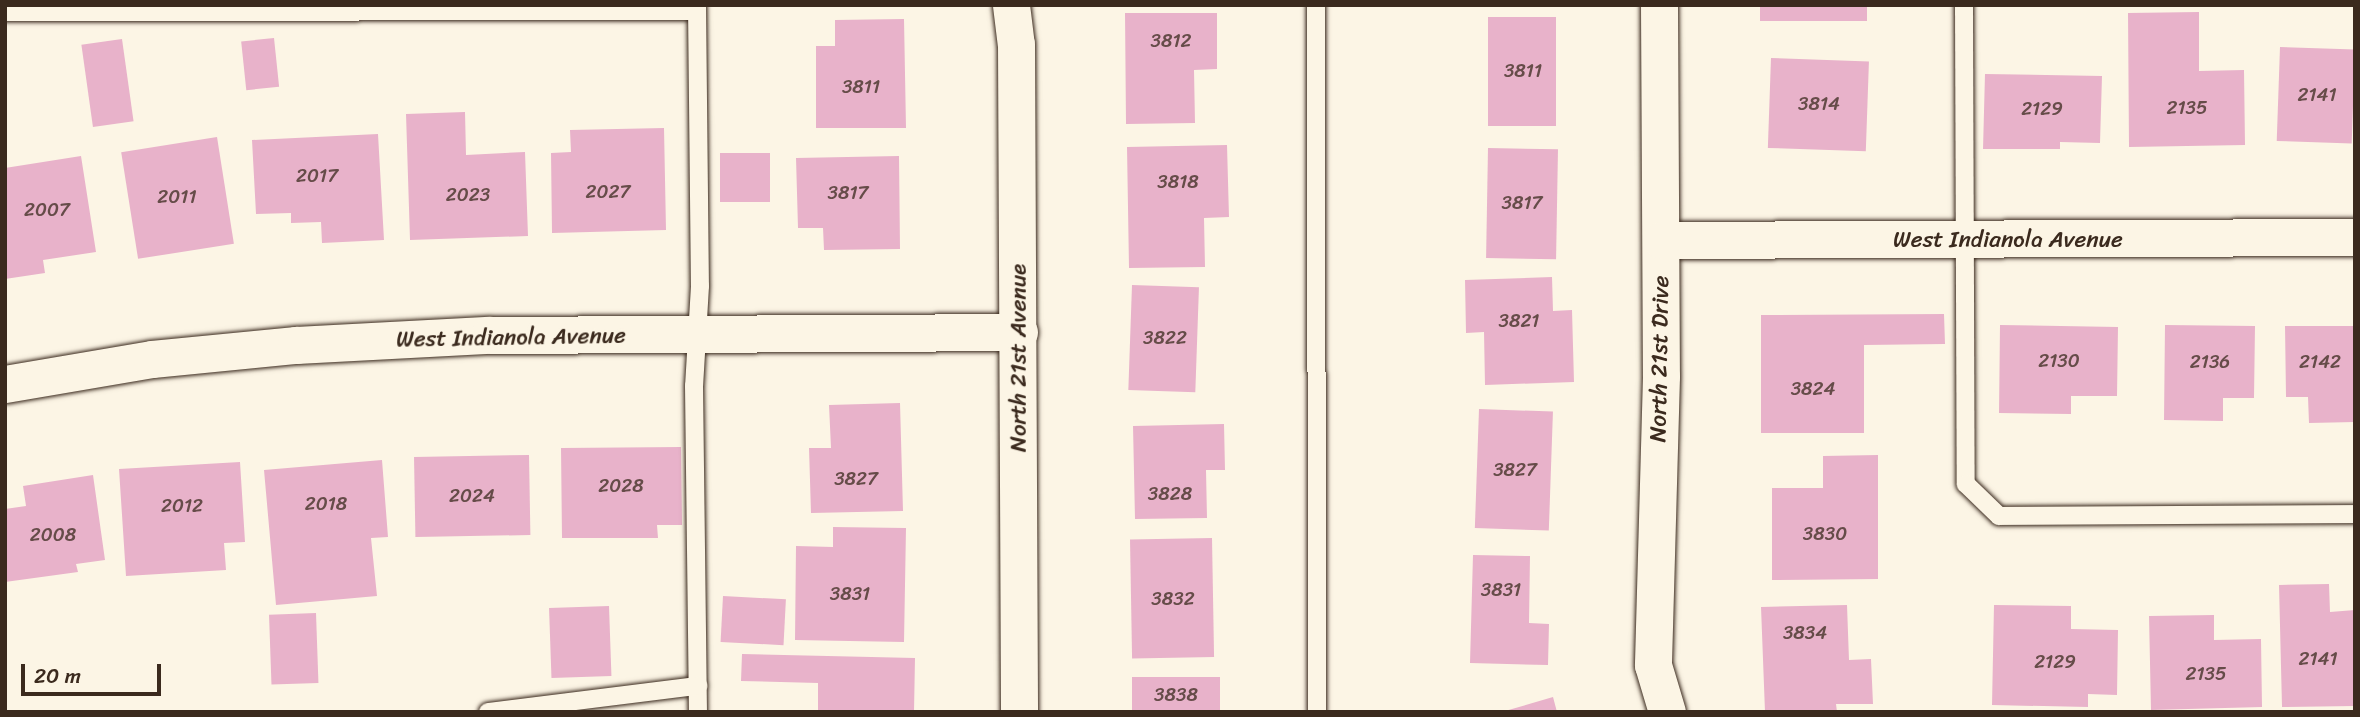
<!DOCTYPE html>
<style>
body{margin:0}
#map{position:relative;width:2360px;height:717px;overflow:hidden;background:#fcf5e5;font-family:Sriracha,sans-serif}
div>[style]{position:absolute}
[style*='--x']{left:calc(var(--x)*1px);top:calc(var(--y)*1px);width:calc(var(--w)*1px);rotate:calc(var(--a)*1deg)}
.building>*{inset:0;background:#e8b2ca;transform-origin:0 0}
.roads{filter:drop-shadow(0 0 2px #3b2a1e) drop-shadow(0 0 2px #3b2a1e)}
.lane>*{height:18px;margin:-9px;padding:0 9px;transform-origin:9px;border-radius:9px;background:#fcf5e5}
.street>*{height:37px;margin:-18.5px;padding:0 18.5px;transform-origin:18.5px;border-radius:18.5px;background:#fcf5e5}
span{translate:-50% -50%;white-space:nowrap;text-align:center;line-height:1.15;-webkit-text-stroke:5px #fcf5e5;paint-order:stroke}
.number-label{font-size:19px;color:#664c49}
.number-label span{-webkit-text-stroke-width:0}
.street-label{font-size:23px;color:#3b2a1e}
.frame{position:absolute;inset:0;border:7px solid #3b2a1e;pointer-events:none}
.scale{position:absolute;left:21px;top:664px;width:140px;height:32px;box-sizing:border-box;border:4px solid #3b2a1e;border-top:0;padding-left:9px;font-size:21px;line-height:24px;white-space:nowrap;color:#3b2a1e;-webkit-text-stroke:5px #fcf5e5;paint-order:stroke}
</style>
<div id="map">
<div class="building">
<div style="left:1760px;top:5px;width:107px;height:16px"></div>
<div style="clip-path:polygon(2199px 12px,2199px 71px,2244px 70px,2245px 145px,2129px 147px,2128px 13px)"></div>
<div style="clip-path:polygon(1125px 13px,1217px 13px,1217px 69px,1194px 70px,1195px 123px,1126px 124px)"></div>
<div style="left:1488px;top:17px;width:68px;height:109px"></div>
<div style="clip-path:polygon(904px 19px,906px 128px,816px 128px,816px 46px,835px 46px,835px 20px)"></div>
<div style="left:274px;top:38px;width:49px;height:33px;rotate:84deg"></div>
<div style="left:122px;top:39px;width:83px;height:41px;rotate:82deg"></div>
<div style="left:2280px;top:47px;width:75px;height:94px;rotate:2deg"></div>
<div style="left:1771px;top:58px;width:98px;height:90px;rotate:2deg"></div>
<div style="clip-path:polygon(1985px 74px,2102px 76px,2100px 143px,2060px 142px,2060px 149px,1983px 149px)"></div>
<div style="clip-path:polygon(465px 112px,466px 155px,525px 152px,528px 236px,410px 240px,406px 114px)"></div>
<div style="clip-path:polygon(664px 128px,666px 230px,552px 233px,551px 153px,571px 152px,570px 130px)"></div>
<div style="clip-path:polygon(378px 134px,384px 240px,322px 243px,321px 222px,291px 223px,291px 213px,256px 214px,252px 140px)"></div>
<div style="left:217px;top:137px;width:108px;height:97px;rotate:81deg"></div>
<div style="clip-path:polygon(1227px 145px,1229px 217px,1204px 218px,1205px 267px,1129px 268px,1127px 147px)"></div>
<div style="left:1488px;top:148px;width:70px;height:110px;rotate:1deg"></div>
<div style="left:720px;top:153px;width:50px;height:49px"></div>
<div style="clip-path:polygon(81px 156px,96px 252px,43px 260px,45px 273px,5px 279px,5px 168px)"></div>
<div style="clip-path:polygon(899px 156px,900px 249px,824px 250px,823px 228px,798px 228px,796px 158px)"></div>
<div style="clip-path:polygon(1552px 277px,1553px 311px,1572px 310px,1574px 382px,1485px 385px,1484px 332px,1466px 333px,1465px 280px)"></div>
<div style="left:1132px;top:285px;width:67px;height:105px;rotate:2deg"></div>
<div style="clip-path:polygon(1944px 314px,1945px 344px,1864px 345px,1864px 433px,1761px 433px,1761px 315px)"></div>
<div style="clip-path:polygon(2000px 325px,2118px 327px,2117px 396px,2071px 396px,2071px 414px,1999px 413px)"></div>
<div style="clip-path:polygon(2165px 325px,2255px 326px,2254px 398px,2223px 398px,2223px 421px,2164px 420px)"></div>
<div style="clip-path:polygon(2285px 326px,2355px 326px,2355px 422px,2309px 423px,2308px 397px,2286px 397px)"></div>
<div style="clip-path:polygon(900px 403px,903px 511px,811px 513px,809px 448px,831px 448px,829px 405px)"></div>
<div style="left:1479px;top:409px;width:74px;height:119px;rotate:2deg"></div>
<div style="clip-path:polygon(1224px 424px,1225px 470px,1206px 470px,1207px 518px,1135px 519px,1133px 426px)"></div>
<div style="clip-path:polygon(681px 447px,682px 525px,657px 525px,658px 538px,562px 538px,561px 448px)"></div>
<div style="left:529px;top:455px;width:80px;height:115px;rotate:89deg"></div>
<div style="clip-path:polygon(1878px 455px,1878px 579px,1772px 580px,1772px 488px,1823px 488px,1823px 456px)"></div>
<div style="clip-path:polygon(382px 460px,388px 537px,371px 538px,377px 596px,276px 605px,264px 470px)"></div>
<div style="clip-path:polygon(240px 462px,245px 542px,224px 543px,226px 570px,126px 576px,119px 469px)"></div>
<div style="clip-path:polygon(93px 475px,105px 560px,76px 564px,78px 572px,5px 582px,5px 509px,26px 506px,23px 486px)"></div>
<div style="clip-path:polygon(833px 527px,906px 528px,904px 642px,795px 640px,796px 546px,833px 547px)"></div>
<div style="left:1212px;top:538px;width:119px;height:82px;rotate:89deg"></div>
<div style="clip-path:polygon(1473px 555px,1530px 556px,1529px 623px,1549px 624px,1548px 665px,1470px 663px)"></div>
<div style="clip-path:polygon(2329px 584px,2330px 612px,2355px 610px,2355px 706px,2282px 707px,2279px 585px)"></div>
<div style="left:723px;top:596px;width:63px;height:46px;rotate:3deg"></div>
<div style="clip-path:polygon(1847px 605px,1849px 660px,1871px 659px,1873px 704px,1836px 704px,1837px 712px,1765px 712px,1761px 607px)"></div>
<div style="clip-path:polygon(1994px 605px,2071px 606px,2071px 629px,2118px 630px,2117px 695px,2088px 694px,2088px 707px,1992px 705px)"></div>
<div style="left:609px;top:606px;width:70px;height:60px;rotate:88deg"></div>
<div style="left:316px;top:613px;width:70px;height:47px;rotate:88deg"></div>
<div style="clip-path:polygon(2214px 615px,2214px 640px,2261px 639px,2262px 707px,2151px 710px,2149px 616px)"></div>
<div style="clip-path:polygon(742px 654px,915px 658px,914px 712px,818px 712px,818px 683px,741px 681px)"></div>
<div style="left:1132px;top:677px;width:88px;height:35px"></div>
<div style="clip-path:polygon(1553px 697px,1557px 712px,1506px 712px,1505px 711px)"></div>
</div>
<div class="roads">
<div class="lane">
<div style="--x:697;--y:5;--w:281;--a:89.4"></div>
<div style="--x:700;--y:286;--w:100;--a:93.4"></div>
<div style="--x:694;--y:386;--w:326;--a:89.3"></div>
<div style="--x:1316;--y:5;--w:707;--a:89.92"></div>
<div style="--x:1964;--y:5;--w:479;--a:89.8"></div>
<div style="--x:1966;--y:484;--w:46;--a:44.1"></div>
<div style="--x:1999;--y:516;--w:356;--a:-0.3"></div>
<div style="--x:5;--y:12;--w:692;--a:-0.08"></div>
<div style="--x:488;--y:712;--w:212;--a:-7.1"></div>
</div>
<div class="street">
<div style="--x:1011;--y:5;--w:39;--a:83"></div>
<div style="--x:1016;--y:44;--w:668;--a:89.74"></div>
<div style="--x:1659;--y:5;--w:371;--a:89.7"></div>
<div style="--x:1661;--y:376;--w:289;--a:91.6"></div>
<div style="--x:1653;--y:665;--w:49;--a:73.4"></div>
<div style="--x:1661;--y:240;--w:694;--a:-0.25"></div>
<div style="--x:5;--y:384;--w:149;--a:-9.7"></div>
<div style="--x:152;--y:359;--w:145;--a:-5.6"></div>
<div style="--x:296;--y:345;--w:194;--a:-3"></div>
<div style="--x:490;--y:335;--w:529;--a:-0.32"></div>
</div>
</div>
<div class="number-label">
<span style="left:1171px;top:41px">3812</span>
<span style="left:1523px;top:71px">3811</span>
<span style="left:861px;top:87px">3811</span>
<span style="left:2317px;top:95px">2141</span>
<span style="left:1819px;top:104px">3814</span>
<span style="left:2187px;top:108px">2135</span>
<span style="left:2042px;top:109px">2129</span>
<span style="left:317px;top:176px">2017</span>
<span style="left:1178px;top:182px">3818</span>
<span style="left:608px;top:192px">2027</span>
<span style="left:848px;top:193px">3817</span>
<span style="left:468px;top:195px">2023</span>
<span style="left:177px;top:197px">2011</span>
<span style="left:1522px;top:203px">3817</span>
<span style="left:47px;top:210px">2007</span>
<span style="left:1519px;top:321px">3821</span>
<span style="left:1165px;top:338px">3822</span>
<span style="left:2059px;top:361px">2130</span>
<span style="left:2210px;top:362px">2136</span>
<span style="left:2320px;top:362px">2142</span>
<span style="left:1813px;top:389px">3824</span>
<span style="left:1515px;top:470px">3827</span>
<span style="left:856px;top:479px">3827</span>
<span style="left:621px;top:486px">2028</span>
<span style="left:1170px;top:494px">3828</span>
<span style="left:472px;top:496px">2024</span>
<span style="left:326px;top:504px">2018</span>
<span style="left:182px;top:506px">2012</span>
<span style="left:1825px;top:534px">3830</span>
<span style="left:53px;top:535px">2008</span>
<span style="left:1501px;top:590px">3831</span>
<span style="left:850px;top:594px">3831</span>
<span style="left:1173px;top:599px">3832</span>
<span style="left:1805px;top:633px">3834</span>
<span style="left:2318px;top:659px">2141</span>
<span style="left:2055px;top:662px">2129</span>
<span style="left:2206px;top:674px">2135</span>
<span style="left:1176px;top:695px">3838</span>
</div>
<div class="street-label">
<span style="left:2008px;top:240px">West Indianola Avenue</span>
<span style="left:511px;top:338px;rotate:-1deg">West Indianola Avenue</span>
<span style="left:1019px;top:358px;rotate:-90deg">North 21st Avenue</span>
<span style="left:1660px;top:359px;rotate:-89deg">North 21st Drive</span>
</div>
<div class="frame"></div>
<div class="scale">20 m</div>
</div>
